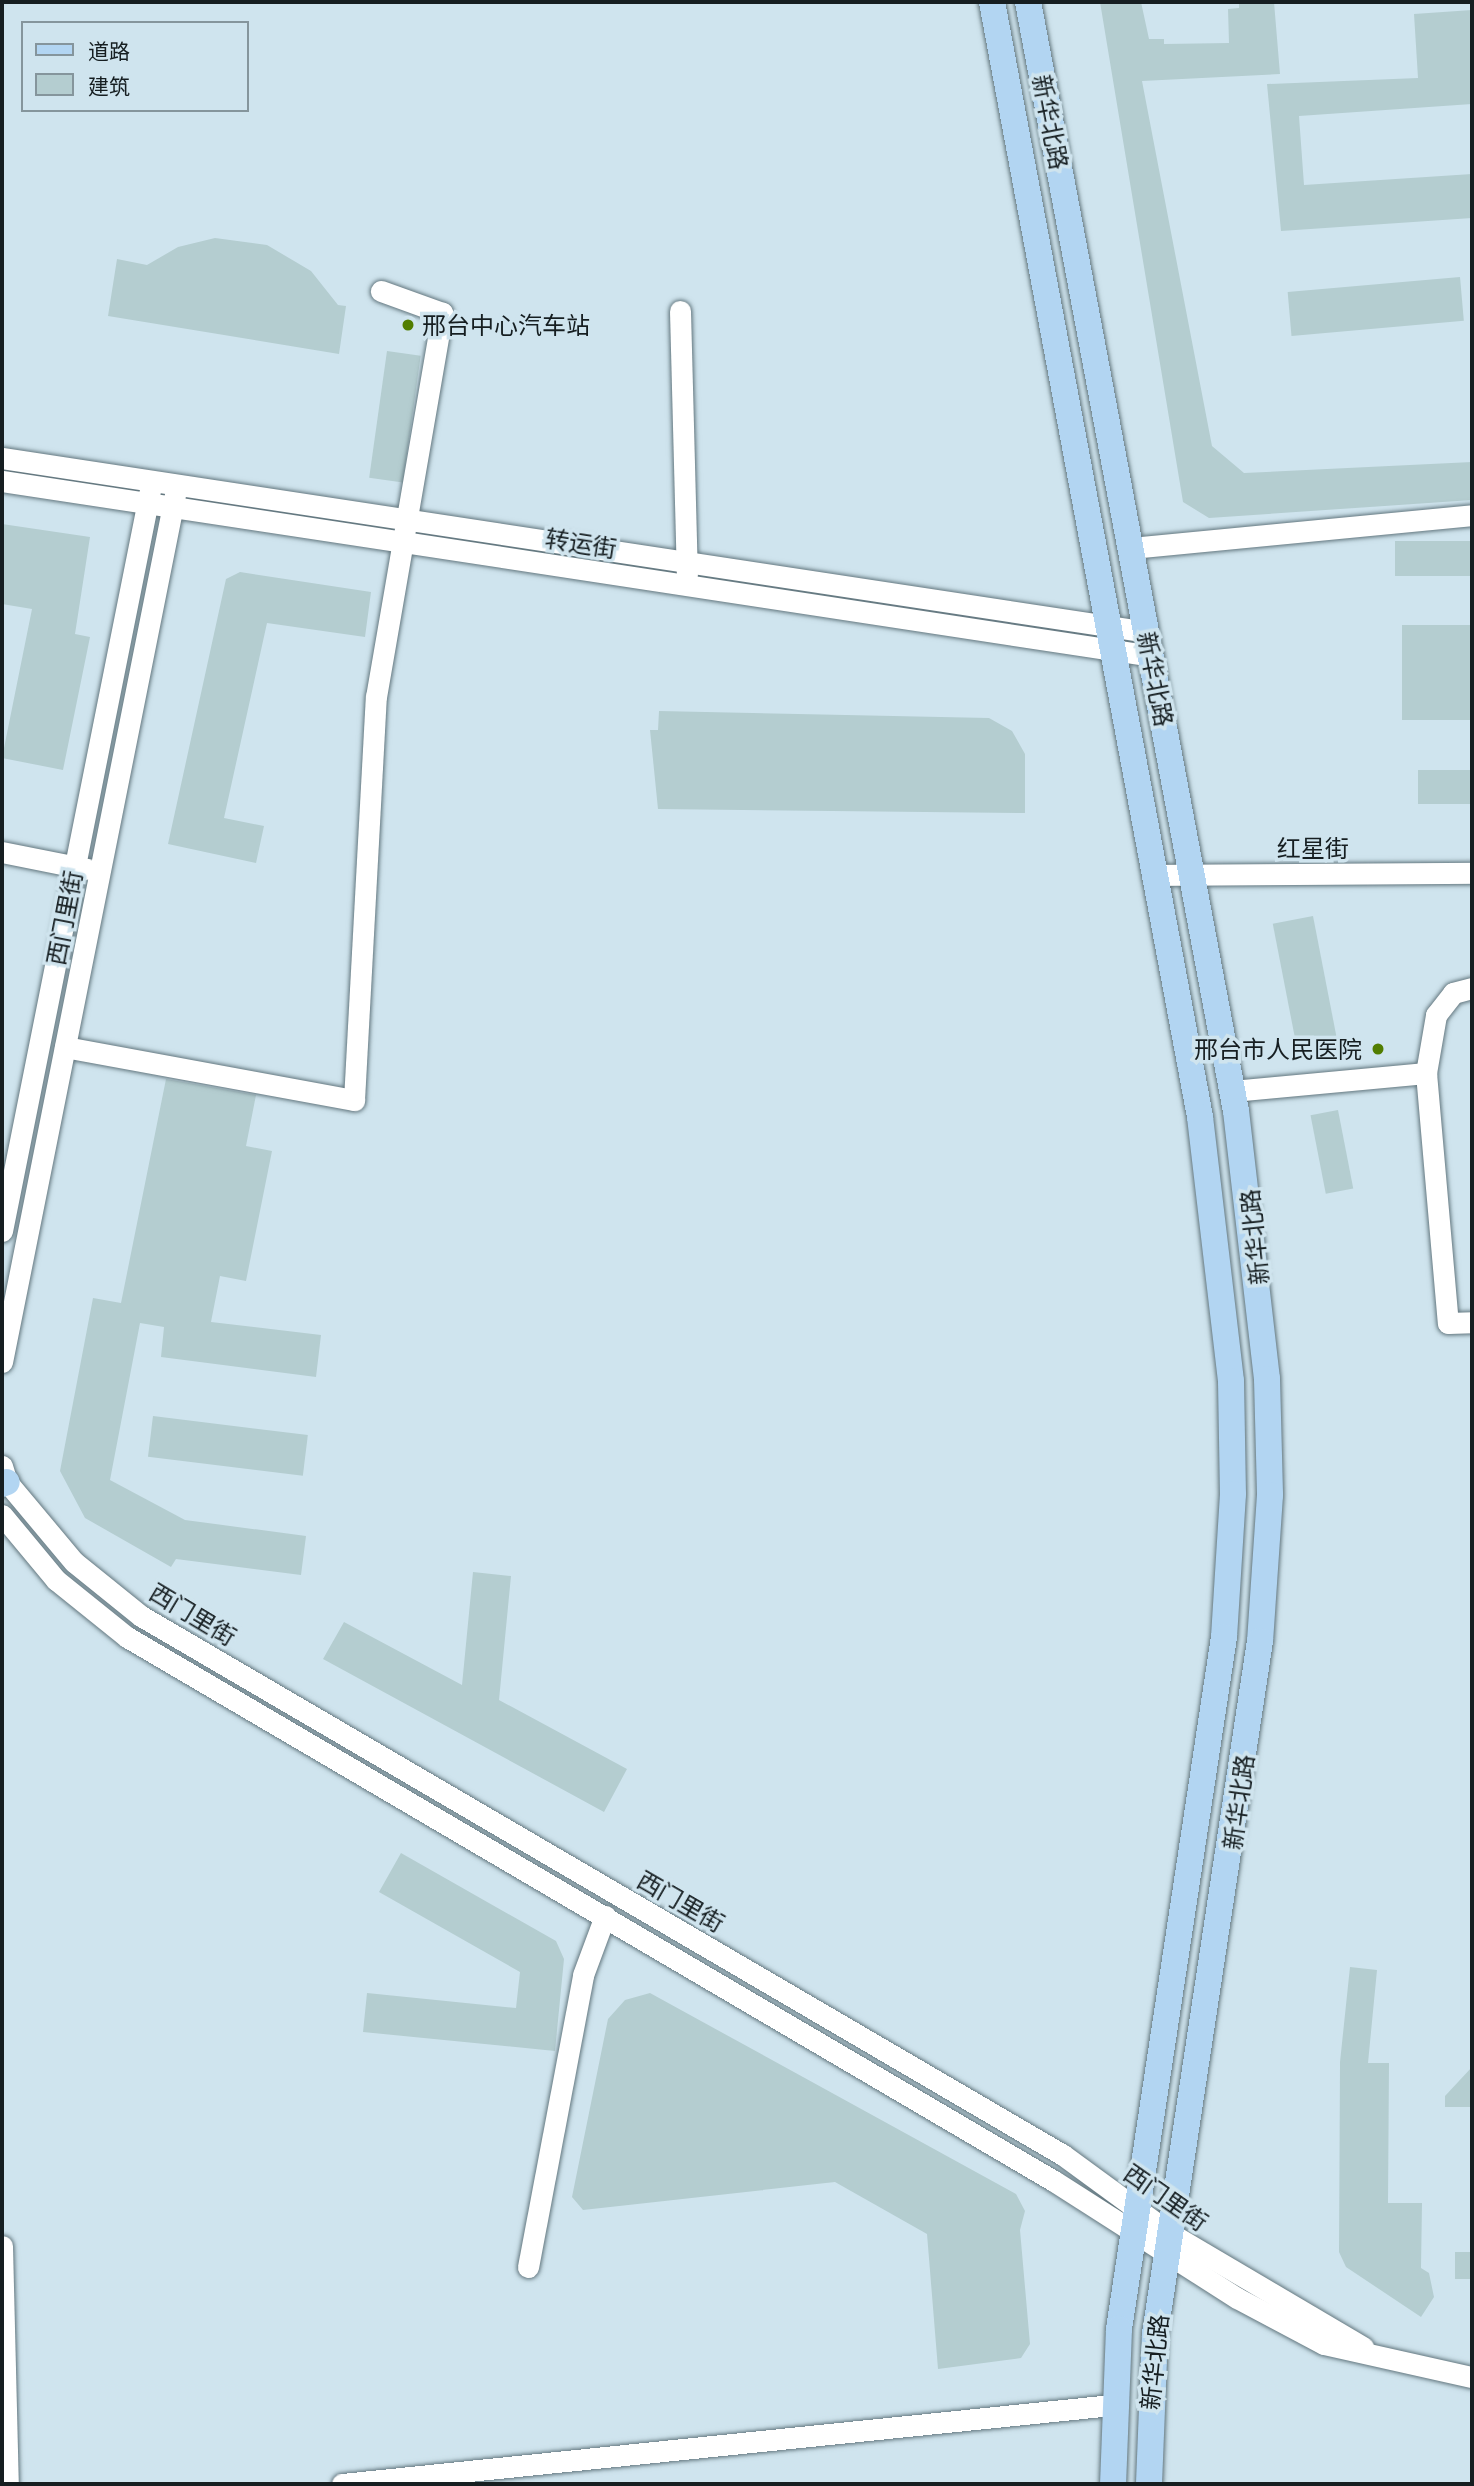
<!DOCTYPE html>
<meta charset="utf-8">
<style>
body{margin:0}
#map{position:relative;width:1474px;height:2486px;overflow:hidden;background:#cfe4ee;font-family:Manrope,"Noto Sans SC",sans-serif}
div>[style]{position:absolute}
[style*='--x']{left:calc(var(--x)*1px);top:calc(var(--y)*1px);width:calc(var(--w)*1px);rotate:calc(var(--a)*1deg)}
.building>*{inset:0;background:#b4cdd0;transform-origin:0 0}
.roads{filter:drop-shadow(0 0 2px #63777f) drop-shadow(0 0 2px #63777f)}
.minor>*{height:21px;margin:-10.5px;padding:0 10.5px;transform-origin:10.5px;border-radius:10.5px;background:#fff}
.major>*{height:26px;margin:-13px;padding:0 13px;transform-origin:13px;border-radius:13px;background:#b2d5f2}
.dots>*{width:19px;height:19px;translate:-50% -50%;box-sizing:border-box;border:4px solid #cfe4ee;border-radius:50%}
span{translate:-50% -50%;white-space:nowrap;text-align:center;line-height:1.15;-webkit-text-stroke:7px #cfe4ee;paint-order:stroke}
.street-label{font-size:24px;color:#161e21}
.poi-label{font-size:24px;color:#161e21}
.left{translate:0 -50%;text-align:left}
.right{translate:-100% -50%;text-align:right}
.frame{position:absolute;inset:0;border:4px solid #161e21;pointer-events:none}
.legend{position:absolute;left:21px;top:21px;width:228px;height:91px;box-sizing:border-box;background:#cfe4ee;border:2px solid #85959c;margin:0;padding:9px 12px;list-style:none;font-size:21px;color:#161e21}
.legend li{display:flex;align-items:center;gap:14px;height:35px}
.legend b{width:35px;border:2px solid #85959c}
</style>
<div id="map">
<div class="building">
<div style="clip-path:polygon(1100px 2px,1141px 2px,1149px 39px,1164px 39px,1164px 44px,1229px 43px,1228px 9px,1239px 8px,1239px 2px,1274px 2px,1280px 74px,1142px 81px,1212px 446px,1244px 473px,1472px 462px,1472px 500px,1209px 518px,1183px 502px)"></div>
<div style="clip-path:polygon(1472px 10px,1472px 104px,1299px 116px,1304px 185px,1472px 174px,1472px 218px,1281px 231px,1267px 84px,1418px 78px,1414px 14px)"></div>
<div style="clip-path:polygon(215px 238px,267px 245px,311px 271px,338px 305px,346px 306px,339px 354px,108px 316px,117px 259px,147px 265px,178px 247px)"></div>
<div style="left:1460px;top:277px;width:44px;height:173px;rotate:85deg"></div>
<div style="left:387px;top:351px;width:34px;height:128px;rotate:8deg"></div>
<div style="clip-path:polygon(2px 524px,90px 537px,75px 634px,90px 637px,63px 770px,2px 758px,32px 609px,2px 604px)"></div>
<div style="left:1472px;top:541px;width:35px;height:77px;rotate:90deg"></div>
<div style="clip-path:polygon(240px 572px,371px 592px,365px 637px,267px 623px,224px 818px,264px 826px,256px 863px,168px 844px,226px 579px)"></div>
<div style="left:1472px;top:625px;width:95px;height:70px;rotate:90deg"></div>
<div style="clip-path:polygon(659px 711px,989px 718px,1012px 731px,1025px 754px,1025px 813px,658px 809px,650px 730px,658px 730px)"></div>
<div style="left:1418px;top:770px;width:54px;height:34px"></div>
<div style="left:1313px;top:916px;width:138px;height:41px;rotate:79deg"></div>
<div style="clip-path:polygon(166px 1079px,256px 1095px,246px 1146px,272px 1151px,246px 1281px,220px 1276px,211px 1322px,321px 1335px,316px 1377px,161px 1357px,164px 1327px,140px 1323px,110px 1480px,185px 1520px,306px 1536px,301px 1575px,176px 1559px,171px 1567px,85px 1518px,60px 1471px,93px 1298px,121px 1303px)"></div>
<div style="left:1338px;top:1110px;width:80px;height:28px;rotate:79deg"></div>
<div style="left:153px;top:1416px;width:156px;height:41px;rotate:7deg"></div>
<div style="clip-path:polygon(473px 1572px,511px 1576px,499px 1700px,627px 1769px,604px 1812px,323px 1659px,344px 1622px,462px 1685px)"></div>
<div style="clip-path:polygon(401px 1853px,556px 1941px,564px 1959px,555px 2051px,363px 2032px,367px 1993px,516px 2008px,520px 1972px,379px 1892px)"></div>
<div style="clip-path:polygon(1350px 1967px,1377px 1970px,1368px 2063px,1389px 2063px,1388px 2203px,1422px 2203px,1421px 2268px,1429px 2273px,1434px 2297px,1421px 2317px,1346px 2267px,1339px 2252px,1340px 2062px)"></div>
<div style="clip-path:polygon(650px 1993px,1016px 2194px,1025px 2211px,1020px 2230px,1030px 2344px,1021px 2358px,938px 2369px,927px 2234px,835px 2182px,583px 2210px,572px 2197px,608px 2019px,625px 2000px)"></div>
<div style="clip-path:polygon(1472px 2067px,1472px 2107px,1445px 2107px,1445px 2096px)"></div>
<div style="left:1455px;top:2252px;width:17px;height:27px"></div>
</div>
<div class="roads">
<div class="minor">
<div style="--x:680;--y:311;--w:264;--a:88.5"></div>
<div style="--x:2;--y:458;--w:1158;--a:8.64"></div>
<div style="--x:2;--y:481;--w:1163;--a:8.65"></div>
<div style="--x:1131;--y:548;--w:343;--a:-5.5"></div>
<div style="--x:2;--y:852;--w:87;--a:11.3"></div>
<div style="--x:1155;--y:875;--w:317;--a:-0.4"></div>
<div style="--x:65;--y:1047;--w:294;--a:10.4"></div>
<div style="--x:354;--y:1100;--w:404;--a:-86.9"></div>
<div style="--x:376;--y:697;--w:390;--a:-80.2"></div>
<div style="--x:442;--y:313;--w:65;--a:-160.2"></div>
<div style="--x:1426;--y:1073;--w:59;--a:-80.2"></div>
<div style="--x:1436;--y:1015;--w:28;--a:-52"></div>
<div style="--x:1453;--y:993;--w:20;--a:-15"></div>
<div style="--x:1232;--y:1091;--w:195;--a:-5.3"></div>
<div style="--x:1426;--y:1073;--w:251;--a:85"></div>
<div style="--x:1448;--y:1323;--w:24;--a:-2"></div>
<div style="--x:2;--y:1231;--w:756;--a:-78.7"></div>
<div style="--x:2;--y:1362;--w:884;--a:-78.72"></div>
<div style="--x:2;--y:1466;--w:17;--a:73"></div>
<div style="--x:7;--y:1482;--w:104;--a:50.1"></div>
<div style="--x:74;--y:1562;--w:86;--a:38.9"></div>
<div style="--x:141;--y:1616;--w:1068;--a:30.31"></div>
<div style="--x:1063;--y:2155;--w:134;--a:36.2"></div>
<div style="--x:1171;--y:2234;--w:223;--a:30.5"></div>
<div style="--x:2;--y:1515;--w:85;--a:50.3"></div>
<div style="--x:56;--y:1580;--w:91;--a:38.8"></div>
<div style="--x:127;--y:1637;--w:1075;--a:30.41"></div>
<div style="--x:1054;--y:2181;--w:217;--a:32.6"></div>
<div style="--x:1237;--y:2298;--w:98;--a:27.9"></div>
<div style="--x:1324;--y:2344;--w:152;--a:12.6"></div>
<div style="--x:2;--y:2246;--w:238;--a:88.6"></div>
<div style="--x:528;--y:2267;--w:297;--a:-79.3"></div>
<div style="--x:583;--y:1975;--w:63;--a:-69.6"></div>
<div style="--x:342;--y:2484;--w:774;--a:-5.86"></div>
</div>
<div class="major">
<div style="--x:992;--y:2;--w:1134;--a:79.43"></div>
<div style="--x:1200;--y:1117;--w:266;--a:83.3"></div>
<div style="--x:1231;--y:1381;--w:113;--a:89"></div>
<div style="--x:1233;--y:1494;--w:143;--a:93.6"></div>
<div style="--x:1224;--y:1637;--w:700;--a:98.63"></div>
<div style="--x:1119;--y:2329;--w:155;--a:92.2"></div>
<div style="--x:1028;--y:2;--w:1128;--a:79.38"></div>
<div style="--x:1236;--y:1111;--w:270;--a:83.4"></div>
<div style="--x:1267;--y:1379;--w:116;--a:88.5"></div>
<div style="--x:1270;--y:1495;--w:146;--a:93.9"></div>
<div style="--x:1260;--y:1641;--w:701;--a:98.62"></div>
<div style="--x:1155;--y:2334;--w:150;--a:92.3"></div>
<div style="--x:2;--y:1484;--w:5;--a:-22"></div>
</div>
</div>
<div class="dots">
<div style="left:408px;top:325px;background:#517d00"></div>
<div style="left:1378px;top:1049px;background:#517d00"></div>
</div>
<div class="street-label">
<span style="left:1051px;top:122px;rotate:79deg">新华北路</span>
<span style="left:581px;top:543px;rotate:9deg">转运街</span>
<span style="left:1156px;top:679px;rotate:79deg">新华北路</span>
<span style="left:1313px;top:848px">红星街</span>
<span style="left:64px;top:918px;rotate:-79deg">西门里街</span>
<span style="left:1254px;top:1237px;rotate:-96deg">新华北路</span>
<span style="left:193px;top:1614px;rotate:31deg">西门里街</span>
<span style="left:1238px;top:1802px;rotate:-82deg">新华北路</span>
<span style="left:681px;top:1901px;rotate:30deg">西门里街</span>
<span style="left:1166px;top:2197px;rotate:35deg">西门里街</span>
<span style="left:1154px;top:2362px;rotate:-84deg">新华北路</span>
</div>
<div class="poi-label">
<span class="left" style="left:422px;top:325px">邢台中心汽车站</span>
<span class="right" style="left:1362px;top:1049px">邢台市人民医院</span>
</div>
<div class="frame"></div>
<ul class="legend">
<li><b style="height:9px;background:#b2d5f2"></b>道路</li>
<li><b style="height:19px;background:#b4cdd0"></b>建筑</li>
</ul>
</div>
